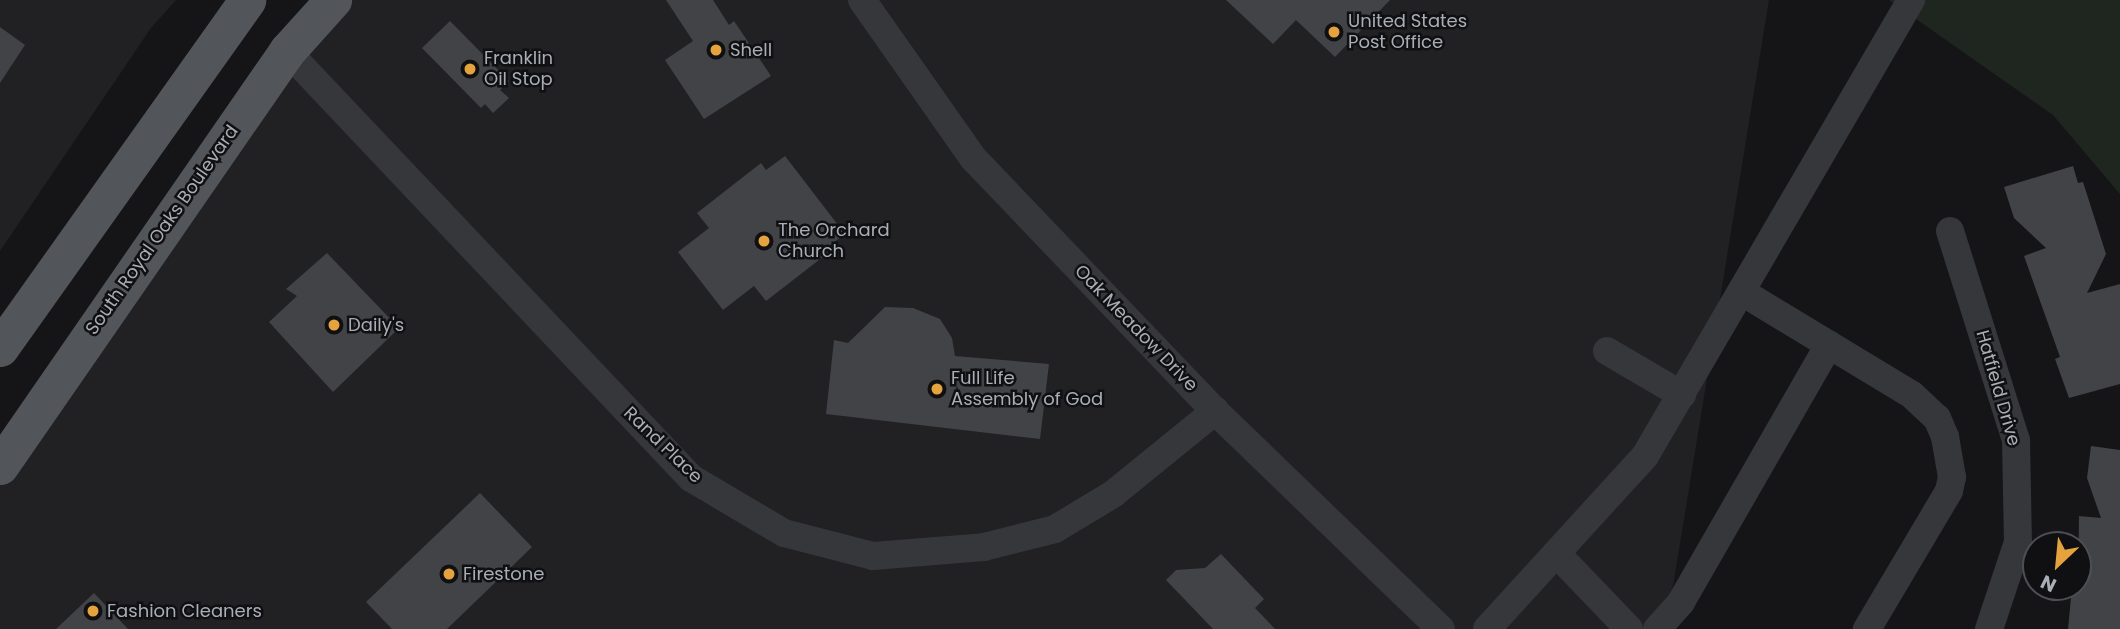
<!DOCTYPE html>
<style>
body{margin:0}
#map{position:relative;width:2120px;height:629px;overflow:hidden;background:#151517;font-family:Poppins,sans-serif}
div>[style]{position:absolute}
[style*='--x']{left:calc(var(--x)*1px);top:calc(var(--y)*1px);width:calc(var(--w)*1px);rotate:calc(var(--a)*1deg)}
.built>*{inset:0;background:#212124}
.green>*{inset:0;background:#1f2620}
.building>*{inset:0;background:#424347}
.minor>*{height:28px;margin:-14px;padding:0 14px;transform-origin:14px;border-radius:14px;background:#36373b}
.major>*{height:37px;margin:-18.5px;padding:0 18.5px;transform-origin:18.5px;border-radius:18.5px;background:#52555a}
.dots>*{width:19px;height:19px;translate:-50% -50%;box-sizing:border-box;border:4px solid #101012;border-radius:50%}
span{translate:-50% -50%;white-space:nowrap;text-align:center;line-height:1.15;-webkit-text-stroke:5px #101012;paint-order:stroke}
.poi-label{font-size:18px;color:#a8adb6}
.left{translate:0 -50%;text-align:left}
.street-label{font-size:18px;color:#a8adb6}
.north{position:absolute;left:2022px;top:531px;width:70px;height:70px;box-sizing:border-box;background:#101012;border:2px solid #4d4f54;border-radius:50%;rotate:206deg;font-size:19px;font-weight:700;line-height:28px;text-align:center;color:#a8adb6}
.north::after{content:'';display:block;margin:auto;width:24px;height:32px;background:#e5a33e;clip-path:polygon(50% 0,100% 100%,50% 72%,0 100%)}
</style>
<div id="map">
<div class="built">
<div style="clip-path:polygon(0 0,176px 0,151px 28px,0 251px)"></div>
<div style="clip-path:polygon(333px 0,1769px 0,1666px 629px,0 629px,0 466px)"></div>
</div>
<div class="green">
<div style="clip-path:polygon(1889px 0,2120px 0,2120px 194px,2053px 115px)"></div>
</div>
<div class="building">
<div style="clip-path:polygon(666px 0,713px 0,729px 25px,734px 21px,771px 76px,704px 119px,665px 60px,693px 41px)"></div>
<div style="clip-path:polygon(1226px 0,1390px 0,1335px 57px,1296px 20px,1273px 44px)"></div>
<div style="clip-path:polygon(450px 21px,509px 81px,500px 90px,509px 98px,493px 113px,485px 104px,481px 108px,422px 48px)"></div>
<div style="clip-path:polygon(0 27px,25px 45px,0 83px)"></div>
<div style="clip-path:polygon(785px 156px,845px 234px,825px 249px,828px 253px,766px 301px,754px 286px,723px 310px,678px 252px,709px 228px,697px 213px,761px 163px,766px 170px)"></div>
<div style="clip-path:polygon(2073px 166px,2078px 183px,2083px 182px,2106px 254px,2087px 293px,2120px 284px,2120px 384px,2069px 398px,2055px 359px,2060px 357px,2024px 256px,2046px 248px,2014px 218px,2004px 187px)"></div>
<div style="clip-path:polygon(327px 253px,399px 328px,333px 392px,269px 322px,297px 296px,286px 289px)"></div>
<div style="clip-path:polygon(885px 307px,913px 308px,940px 319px,952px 338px,955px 356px,1049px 364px,1040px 439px,826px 414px,834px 340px,848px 343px)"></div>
<div style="clip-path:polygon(2091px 446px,2120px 450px,2120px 629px,2068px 629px,2072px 587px,2078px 587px,2079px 516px,2101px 518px,2087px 478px)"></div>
<div style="clip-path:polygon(480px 493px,532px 547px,447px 629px,392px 629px,366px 602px)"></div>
<div style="clip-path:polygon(1221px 554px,1264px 599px,1255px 608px,1275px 629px,1213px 629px,1166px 580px,1176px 570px,1205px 568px)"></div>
<div style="clip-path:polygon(94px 593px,128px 629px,56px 629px)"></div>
</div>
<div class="minor">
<div style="--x:862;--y:0;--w:193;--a:54.9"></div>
<div style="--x:973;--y:158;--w:350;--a:46.3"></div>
<div style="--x:1215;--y:411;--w:314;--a:44"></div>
<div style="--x:287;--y:51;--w:588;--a:46.59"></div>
<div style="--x:691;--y:478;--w:108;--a:30.6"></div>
<div style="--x:784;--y:533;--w:92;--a:14.5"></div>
<div style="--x:873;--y:556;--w:111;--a:-4.6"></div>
<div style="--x:984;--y:547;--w:73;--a:-14.2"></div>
<div style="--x:1055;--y:529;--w:68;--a:-31.1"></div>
<div style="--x:1113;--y:494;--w:132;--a:-39.1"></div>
<div style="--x:1950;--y:231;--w:219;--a:72.5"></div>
<div style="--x:2016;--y:440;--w:102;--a:88.9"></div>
<div style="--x:2018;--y:542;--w:92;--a:108.4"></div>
<div style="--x:1742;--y:292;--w:199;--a:31.2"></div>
<div style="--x:1912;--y:395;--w:34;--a:43"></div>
<div style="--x:1937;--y:418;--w:21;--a:67"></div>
<div style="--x:1945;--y:437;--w:41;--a:80.1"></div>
<div style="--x:1952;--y:477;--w:14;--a:102"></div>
<div style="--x:1949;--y:491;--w:161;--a:120.7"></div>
<div style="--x:1607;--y:351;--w:87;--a:30.4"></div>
<div style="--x:1557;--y:554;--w:104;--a:46.2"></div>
<div style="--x:1487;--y:629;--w:234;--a:-47.6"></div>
<div style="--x:1645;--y:456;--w:528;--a:-59.74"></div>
<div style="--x:1657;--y:629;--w:36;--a:-48"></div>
<div style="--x:1681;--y:602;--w:297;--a:-60.1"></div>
</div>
<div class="major">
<div style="--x:0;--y:348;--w:427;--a:-54.6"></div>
<div style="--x:0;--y:466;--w:505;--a:-55.33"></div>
<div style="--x:287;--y:51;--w:69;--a:-48"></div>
</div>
<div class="dots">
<div style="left:1334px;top:32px;background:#e5a33e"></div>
<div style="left:716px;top:50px;background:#e5a33e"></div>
<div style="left:470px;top:69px;background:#e5a33e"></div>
<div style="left:764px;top:241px;background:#e5a33e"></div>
<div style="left:334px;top:325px;background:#e5a33e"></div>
<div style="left:937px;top:389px;background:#e5a33e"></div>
<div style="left:449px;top:574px;background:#e5a33e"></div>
<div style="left:93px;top:611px;background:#e5a33e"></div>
</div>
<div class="poi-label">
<span class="left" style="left:1348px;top:32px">United States<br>Post Office</span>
<span class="left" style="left:730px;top:50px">Shell</span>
<span class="left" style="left:484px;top:69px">Franklin<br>Oil Stop</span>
<span class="left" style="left:778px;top:241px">The Orchard<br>Church</span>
<span class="left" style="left:348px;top:325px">Daily's</span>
<span class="left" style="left:951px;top:389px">Full Life<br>Assembly of God</span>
<span class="left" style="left:463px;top:574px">Firestone</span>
<span class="left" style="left:107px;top:611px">Fashion Cleaners</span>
</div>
<div class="street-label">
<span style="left:162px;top:230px;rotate:-55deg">South Royal Oaks Boulevard</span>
<span style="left:1136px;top:328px;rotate:46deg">Oak Meadow Drive</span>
<span style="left:1998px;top:388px;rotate:74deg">Hatfield Drive</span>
<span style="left:663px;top:445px;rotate:44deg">Rand Place</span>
</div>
<div class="north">N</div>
</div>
